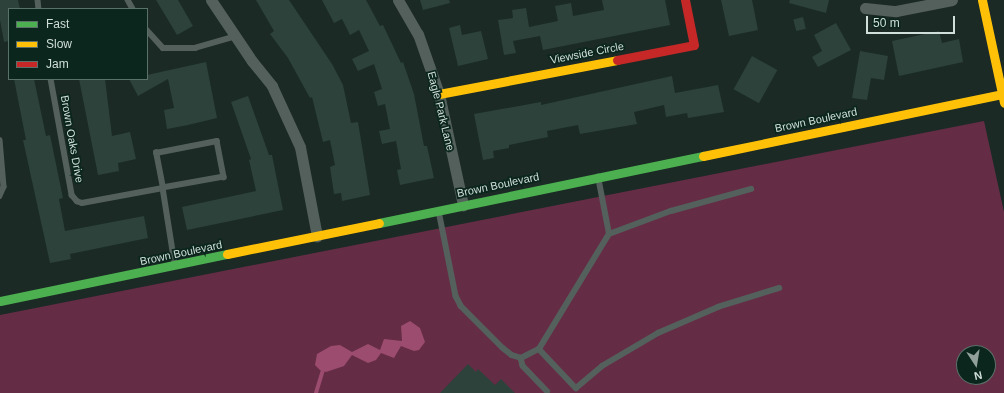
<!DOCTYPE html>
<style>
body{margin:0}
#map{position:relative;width:1004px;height:393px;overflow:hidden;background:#1b2a25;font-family:Helvetica,sans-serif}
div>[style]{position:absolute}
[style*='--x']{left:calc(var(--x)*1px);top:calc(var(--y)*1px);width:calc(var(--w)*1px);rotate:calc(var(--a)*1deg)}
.green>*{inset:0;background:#652c45}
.water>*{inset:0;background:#9c4c6f}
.stream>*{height:3.5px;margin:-1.75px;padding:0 1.75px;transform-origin:1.75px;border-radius:1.75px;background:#9c4c6f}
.building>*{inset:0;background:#2c423b;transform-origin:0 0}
.lane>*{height:5.5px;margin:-2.75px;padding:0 2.75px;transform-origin:2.75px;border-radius:2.75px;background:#54605b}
.street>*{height:11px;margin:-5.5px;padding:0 5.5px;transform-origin:5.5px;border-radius:5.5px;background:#54605b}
.fast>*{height:9px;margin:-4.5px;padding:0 4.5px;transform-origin:4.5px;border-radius:4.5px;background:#4caf50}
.slow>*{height:9px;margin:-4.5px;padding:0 4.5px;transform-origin:4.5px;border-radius:4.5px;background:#ffc107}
.jam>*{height:9px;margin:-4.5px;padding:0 4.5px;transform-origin:4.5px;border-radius:4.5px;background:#c62828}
span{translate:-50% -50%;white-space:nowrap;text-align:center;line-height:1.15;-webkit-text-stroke:3.5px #0b261d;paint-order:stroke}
.street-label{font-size:11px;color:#d0dfd9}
.legend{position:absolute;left:8px;top:8px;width:140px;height:72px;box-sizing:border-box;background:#0b261d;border:1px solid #5a7068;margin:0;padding:5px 7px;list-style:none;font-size:12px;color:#d0dfd9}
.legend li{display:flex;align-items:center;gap:8px;height:20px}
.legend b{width:20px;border:1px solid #5a7068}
.north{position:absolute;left:956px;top:345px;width:40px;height:40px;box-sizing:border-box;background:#0b261d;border:1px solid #5a7068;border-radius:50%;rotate:168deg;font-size:11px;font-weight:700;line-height:16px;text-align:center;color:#d0dfd9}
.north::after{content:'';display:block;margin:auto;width:14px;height:18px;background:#91a09a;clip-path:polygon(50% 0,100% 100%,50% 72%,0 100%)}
.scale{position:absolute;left:866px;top:16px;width:89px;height:18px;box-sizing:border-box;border:2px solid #d0dfd9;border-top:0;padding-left:5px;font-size:12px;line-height:14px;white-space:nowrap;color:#d0dfd9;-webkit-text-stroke:3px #0b261d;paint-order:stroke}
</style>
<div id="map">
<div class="green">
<div style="clip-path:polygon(evenodd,984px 121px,1004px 212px,1004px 393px,0 393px,0 315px,984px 121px,964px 353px,988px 353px,988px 377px,964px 377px,964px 353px)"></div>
</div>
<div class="water">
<div style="clip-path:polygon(410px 321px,420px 328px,425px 342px,419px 350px,414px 351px,401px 346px,394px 358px,381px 353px,376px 360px,368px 363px,352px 355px,344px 366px,326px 372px,321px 371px,315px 365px,317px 354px,331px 346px,340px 345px,352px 352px,368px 344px,380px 350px,384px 339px,402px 341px,401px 326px)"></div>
</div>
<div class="stream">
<div style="--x:316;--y:393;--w:21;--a:-73"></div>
</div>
<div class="building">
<div style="clip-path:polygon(0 0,18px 0,20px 9px,9px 9px,9px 41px,4px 42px,0 20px)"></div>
<div style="clip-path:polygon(156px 0,178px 0,193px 26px,177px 35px)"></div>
<div style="clip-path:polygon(256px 0,289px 0,332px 64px,343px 85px,351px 123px,358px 122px,370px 195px,342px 201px,341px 193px,334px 194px,330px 167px,335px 165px,330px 140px,323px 142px,312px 97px,310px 98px,288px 58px,270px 34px,274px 31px)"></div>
<div style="clip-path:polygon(322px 0,366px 0,380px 26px,383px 25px,401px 63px,403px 62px,414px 94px,424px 146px,427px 146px,434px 178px,400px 185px,397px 170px,401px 169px,396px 141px,382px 144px,379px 131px,390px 129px,385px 104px,378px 106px,374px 92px,382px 89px,374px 64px,358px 71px,352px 59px,369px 51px,359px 30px,350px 35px,342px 19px,334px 23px)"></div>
<div style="clip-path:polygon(420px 0,449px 0,450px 3px,423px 10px)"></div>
<div style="clip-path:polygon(602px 0,665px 0,670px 25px,543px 50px,540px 36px,513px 41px,516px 53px,504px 55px,498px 20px,513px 18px,512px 10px,526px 8px,529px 27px,558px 21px,555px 6px,571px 3px,573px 16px,604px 10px)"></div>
<div style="clip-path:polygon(721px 0,752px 0,758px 30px,729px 36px)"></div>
<div style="clip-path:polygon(790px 0,829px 0,826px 13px,789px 3px)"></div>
<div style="left:803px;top:17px;width:12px;height:10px;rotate:76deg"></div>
<div style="clip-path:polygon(836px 23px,851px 50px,818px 67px,812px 57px,822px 51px,814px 35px)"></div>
<div style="clip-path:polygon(460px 25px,462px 35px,481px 31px,488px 59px,458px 66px,449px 28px)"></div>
<div style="clip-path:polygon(939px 31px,942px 43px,959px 39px,963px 62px,899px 76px,892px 41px)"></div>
<div style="clip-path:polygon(860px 51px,888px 56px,884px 80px,871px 78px,867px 100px,852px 98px)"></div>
<div style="left:752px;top:56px;width:29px;height:38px;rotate:29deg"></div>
<div style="clip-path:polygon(206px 62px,217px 118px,188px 125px,167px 129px,164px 110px,174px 108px,168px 79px,138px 96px,129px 79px,147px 79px,147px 75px)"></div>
<div style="clip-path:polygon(672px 76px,675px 93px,718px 85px,724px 112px,688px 118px,687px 113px,666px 117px,664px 105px,634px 112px,637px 124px,580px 134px,578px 125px,547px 131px,548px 137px,509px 145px,509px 148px,493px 151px,494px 158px,483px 160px,474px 114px,541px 102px,541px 105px)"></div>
<div style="clip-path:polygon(14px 79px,34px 79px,46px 136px,50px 135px,63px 198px,59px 199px,65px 231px,144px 216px,148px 238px,70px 254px,71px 259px,50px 263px,23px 140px,26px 140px)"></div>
<div style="clip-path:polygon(79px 79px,105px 79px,112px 136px,130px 132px,136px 159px,118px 163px,119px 171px,98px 175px)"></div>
<div style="clip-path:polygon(248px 96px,269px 155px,272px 155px,283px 210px,187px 230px,182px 207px,256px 191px,249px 160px,251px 159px,231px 102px)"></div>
<div style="clip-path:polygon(468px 364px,476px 372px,478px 369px,495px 385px,501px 379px,515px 393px,440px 393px)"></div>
</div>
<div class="lane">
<div style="--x:38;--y:0;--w:9;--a:84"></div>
<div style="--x:128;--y:0;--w:10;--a:61"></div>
<div style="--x:147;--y:30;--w:24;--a:48"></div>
<div style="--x:163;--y:48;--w:32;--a:0"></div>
<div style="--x:195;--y:48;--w:43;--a:-16.3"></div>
<div style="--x:51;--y:79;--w:118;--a:79.7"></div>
<div style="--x:72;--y:195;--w:8;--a:50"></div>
<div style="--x:77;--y:201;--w:5;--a:22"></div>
<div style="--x:82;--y:203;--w:82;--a:-10.5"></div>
<div style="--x:163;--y:188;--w:77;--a:81"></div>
<div style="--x:0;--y:140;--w:47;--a:85.1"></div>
<div style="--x:4;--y:187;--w:10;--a:114"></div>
<div style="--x:217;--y:141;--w:37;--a:79"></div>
<div style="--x:224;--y:177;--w:62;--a:169.8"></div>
<div style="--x:163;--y:188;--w:36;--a:-101"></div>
<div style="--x:156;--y:153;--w:62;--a:-11.1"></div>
<div style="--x:439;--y:211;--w:87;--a:78.7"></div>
<div style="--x:456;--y:296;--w:11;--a:63"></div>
<div style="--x:461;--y:306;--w:59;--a:45"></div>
<div style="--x:503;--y:348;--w:11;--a:38"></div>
<div style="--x:512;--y:355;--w:9;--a:18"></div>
<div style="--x:521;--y:358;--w:20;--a:-27"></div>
<div style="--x:539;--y:349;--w:135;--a:-58.7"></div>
<div style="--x:609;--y:234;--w:58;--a:-100.9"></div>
<div style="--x:609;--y:234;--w:66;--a:-20.4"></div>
<div style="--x:671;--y:211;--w:83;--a:-15.4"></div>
<div style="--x:539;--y:349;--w:54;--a:46.5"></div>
<div style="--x:576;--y:388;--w:34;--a:-40"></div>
<div style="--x:602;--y:366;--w:65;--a:-30.5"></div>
<div style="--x:658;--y:333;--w:65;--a:-23.4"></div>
<div style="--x:718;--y:307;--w:64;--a:-17.3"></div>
<div style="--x:521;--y:358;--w:8;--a:76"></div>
<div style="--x:523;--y:366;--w:35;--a:46"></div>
</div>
<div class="street">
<div style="--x:211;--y:0;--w:73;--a:56.1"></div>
<div style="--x:252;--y:61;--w:32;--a:51"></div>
<div style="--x:272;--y:86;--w:67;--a:65.3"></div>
<div style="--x:300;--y:147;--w:91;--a:79.2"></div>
<div style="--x:398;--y:0;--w:39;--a:60"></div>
<div style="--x:418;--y:34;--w:64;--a:70.7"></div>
<div style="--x:439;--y:94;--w:114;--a:77.8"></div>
<div style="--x:865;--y:8;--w:31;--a:6"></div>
<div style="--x:896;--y:11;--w:57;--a:-11.1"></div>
</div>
<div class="fast">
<div style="--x:379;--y:223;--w:331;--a:-11.7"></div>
<div style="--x:0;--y:301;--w:232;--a:-11.7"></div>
</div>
<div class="slow">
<div style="--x:982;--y:0;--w:105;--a:77.9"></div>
<div style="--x:439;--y:94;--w:181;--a:-10.8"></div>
<div style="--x:703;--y:156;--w:305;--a:-11.7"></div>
<div style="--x:227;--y:254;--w:155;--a:-11.5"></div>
</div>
<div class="jam">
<div style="--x:617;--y:60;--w:78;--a:-11"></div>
<div style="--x:694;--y:45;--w:46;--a:-101.3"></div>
</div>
<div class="street-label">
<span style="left:587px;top:53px;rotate:-11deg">Viewside Circle</span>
<span style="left:441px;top:111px;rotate:76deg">Eagle Park Lane</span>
<span style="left:816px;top:120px;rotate:-12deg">Brown Boulevard</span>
<span style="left:72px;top:139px;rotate:80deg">Brown Oaks Drive</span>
<span style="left:498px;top:185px;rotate:-12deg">Brown Boulevard</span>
<span style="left:181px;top:253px;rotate:-12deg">Brown Boulevard</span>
</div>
<ul class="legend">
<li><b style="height:5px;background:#4caf50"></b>Fast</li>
<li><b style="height:5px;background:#ffc107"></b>Slow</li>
<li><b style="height:5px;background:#c62828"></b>Jam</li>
</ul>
<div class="north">N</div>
<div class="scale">50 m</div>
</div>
